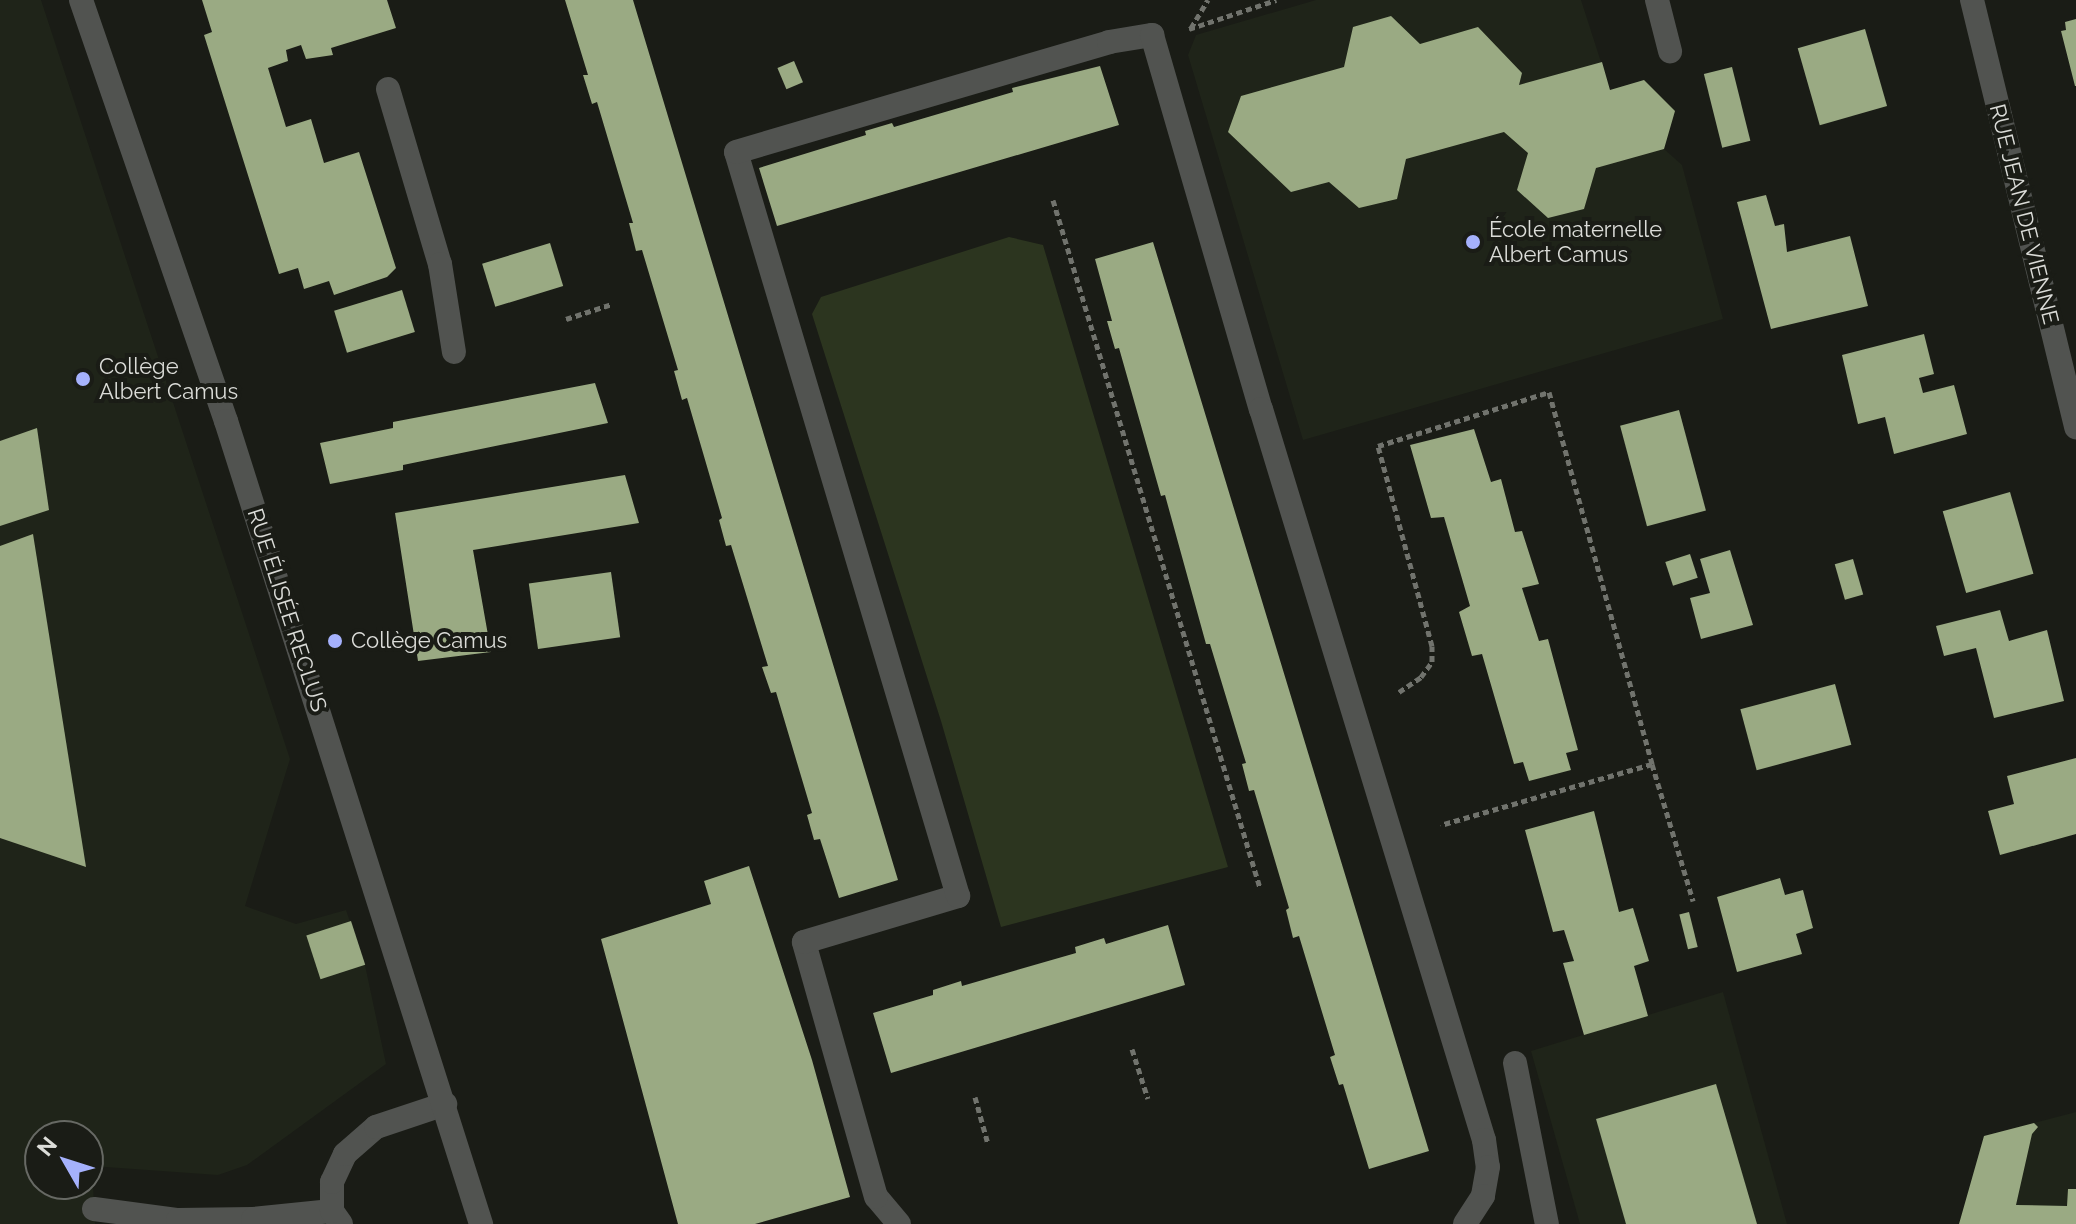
<!DOCTYPE html>
<meta charset="utf-8">
<style>
body{margin:0}
#map{position:relative;width:2076px;height:1224px;overflow:hidden;background:#1a1c16;font-family:Raleway,sans-serif}
div>[style]{position:absolute}
[style*='--x']{left:calc(var(--x)*1px);top:calc(var(--y)*1px);width:calc(var(--w)*1px);rotate:calc(var(--a)*1deg)}
.built>*{inset:0;background:#1f2419}
.green>*{inset:0;background:#2c351f}
.building>*{inset:0;background:#9aaa83;transform-origin:0 0}
.path>*{height:5px;margin-top:-2.5px;transform-origin:0;background:repeating-linear-gradient(90deg,#71736d 0 6px,transparent 0 10px)}
.lane>*{height:24px;margin:-12px;padding:0 12px;transform-origin:12px;border-radius:12px;background:#515350}
.street>*{height:24px;margin:-12px;padding:0 12px;transform-origin:12px;border-radius:12px;background:#515350}
.dots>*{width:22px;height:22px;translate:-50% -50%;box-sizing:border-box;border:4px solid #1a1c16;border-radius:50%}
span{translate:-50% -50%;white-space:nowrap;text-align:center;line-height:1.15;-webkit-text-stroke:8px #1a1c16;paint-order:stroke}
.street-label{font-size:22px;color:#dbdcd8}
.poi-label{font-size:22px;color:#dbdcd8}
.left{translate:0 -50%;text-align:left}
.north{position:absolute;left:24px;top:1120px;width:80px;height:80px;box-sizing:border-box;background:#1a1c16;border:2px solid #676964;border-radius:50%;rotate:309deg;font-size:22px;font-weight:700;line-height:32px;text-align:center;color:#dbdcd8}
.north::after{content:'';display:block;margin:auto;width:28px;height:36px;background:#a5b1fc;clip-path:polygon(50% 0,100% 100%,50% 72%,0 100%)}
</style>
<div id="map">
<div class="built">
<div style="clip-path:polygon(evenodd,0 0,41px 0,290px 759px,245px 906px,296px 924px,346px 910px,365px 965px,386px 1064px,247px 1165px,218px 1175px,92px 1166px,95px 1224px,0 1224px,0 0,40px 1136px,88px 1136px,88px 1184px,40px 1184px,40px 1136px)"></div>
<div style="clip-path:polygon(1316px 0,1581px 0,1610px 90px,1644px 80px,1675px 111px,1664px 149px,1682px 165px,1723px 319px,1303px 440px,1188px 55px,1196px 35px)"></div>
<div style="clip-path:polygon(1723px 992px,1787px 1224px,1580px 1224px,1531px 1051px)"></div>
<div style="clip-path:polygon(2076px 1112px,2076px 1224px,1959px 1224px,1984px 1136px)"></div>
</div>
<div class="green">
<div style="clip-path:polygon(1009px 237px,1043px 245px,1228px 867px,1001px 927px,941px 721px,812px 314px,821px 297px)"></div>
</div>
<div class="building">
<div style="clip-path:polygon(202px 0,387px 0,396px 28px,331px 48px,333px 55px,306px 59px,301px 45px,286px 50px,288px 61px,268px 68px,286px 127px,311px 119px,324px 163px,359px 152px,396px 268px,387px 277px,334px 295px,329px 281px,304px 289px,298px 268px,279px 274px,204px 35px,212px 32px)"></div>
<div style="clip-path:polygon(565px 0,633px 0,898px 880px,839px 898px,820px 839px,814px 840px,807px 815px,812px 813px,776px 692px,771px 693px,762px 667px,768px 666px,731px 545px,726px 546px,719px 520px,722px 518px,687px 398px,682px 400px,674px 371px,678px 370px,642px 250px,636px 251px,629px 223px,633px 223px,597px 102px,592px 104px,583px 75px,588px 75px)"></div>
<div style="clip-path:polygon(1391px 16px,1420px 44px,1478px 27px,1522px 73px,1519px 85px,1602px 62px,1610px 90px,1644px 80px,1675px 111px,1664px 149px,1596px 168px,1584px 209px,1548px 218px,1517px 190px,1528px 153px,1504px 132px,1406px 159px,1397px 199px,1359px 208px,1329px 182px,1291px 192px,1228px 132px,1241px 96px,1344px 67px,1353px 27px)"></div>
<div style="clip-path:polygon(2076px 19px,2076px 86px,2075px 86px,2061px 31px,2066px 30px,2065px 22px)"></div>
<div style="left:1865px;top:29px;width:80px;height:70px;rotate:74deg"></div>
<div style="left:794px;top:61px;width:23px;height:18px;rotate:67deg"></div>
<div style="clip-path:polygon(1100px 66px,1119px 125px,777px 226px,759px 168px,866px 135px,865px 131px,892px 123px,894px 127px,1013px 92px,1012px 88px)"></div>
<div style="left:1732px;top:67px;width:76px;height:29px;rotate:76deg"></div>
<div style="clip-path:polygon(1766px 195px,1775px 226px,1784px 224px,1787px 252px,1850px 236px,1868px 306px,1771px 329px,1737px 202px)"></div>
<div style="clip-path:polygon(1153px 242px,1429px 1151px,1369px 1169px,1343px 1084px,1339px 1085px,1330px 1057px,1335px 1055px,1299px 936px,1293px 938px,1286px 910px,1289px 908px,1254px 790px,1249px 791px,1242px 764px,1246px 763px,1210px 644px,1206px 644px,1165px 495px,1161px 496px,1119px 348px,1115px 349px,1107px 321px,1112px 321px,1095px 259px)"></div>
<div style="left:550px;top:243px;width:45px;height:71px;rotate:73deg"></div>
<div style="left:402px;top:290px;width:44px;height:71px;rotate:73deg"></div>
<div style="clip-path:polygon(1924px 334px,1934px 374px,1919px 378px,1923px 393px,1954px 385px,1967px 434px,1894px 454px,1885px 417px,1858px 424px,1842px 355px)"></div>
<div style="clip-path:polygon(595px 383px,608px 423px,403px 465px,403px 470px,330px 484px,320px 443px,393px 428px,393px 422px)"></div>
<div style="left:1679px;top:410px;width:104px;height:61px;rotate:75deg"></div>
<div style="clip-path:polygon(37px 428px,49px 510px,0 526px,0 441px)"></div>
<div style="clip-path:polygon(1474px 429px,1491px 482px,1501px 479px,1515px 532px,1522px 531px,1539px 584px,1522px 588px,1539px 641px,1548px 639px,1578px 750px,1566px 753px,1571px 770px,1529px 781px,1523px 762px,1514px 764px,1482px 654px,1472px 656px,1459px 612px,1470px 606px,1444px 517px,1431px 518px,1410px 445px)"></div>
<div style="clip-path:polygon(625px 475px,639px 523px,473px 550px,491px 652px,418px 661px,395px 513px)"></div>
<div style="left:2010px;top:492px;width:85px;height:70px;rotate:74deg"></div>
<div style="clip-path:polygon(33px 534px,86px 867px,0 838px,0 546px)"></div>
<div style="clip-path:polygon(1730px 550px,1753px 625px,1701px 639px,1690px 598px,1710px 593px,1700px 559px)"></div>
<div style="left:1690px;top:554px;width:25px;height:26px;rotate:72deg"></div>
<div style="left:1853px;top:559px;width:37px;height:19px;rotate:74deg"></div>
<div style="left:611px;top:572px;width:66px;height:83px;rotate:82deg"></div>
<div style="clip-path:polygon(2000px 610px,2009px 641px,2047px 630px,2064px 701px,1994px 718px,1976px 648px,1944px 656px,1936px 626px)"></div>
<div style="left:1835px;top:684px;width:63px;height:98px;rotate:75deg"></div>
<div style="clip-path:polygon(2076px 758px,2076px 834px,2000px 855px,1988px 811px,2014px 804px,2007px 776px)"></div>
<div style="clip-path:polygon(1594px 811px,1619px 912px,1633px 908px,1649px 961px,1634px 966px,1648px 1016px,1584px 1035px,1563px 963px,1574px 961px,1564px 930px,1553px 932px,1525px 830px)"></div>
<div style="clip-path:polygon(749px 866px,812px 1060px,850px 1197px,755px 1224px,678px 1224px,601px 939px,711px 904px,704px 881px)"></div>
<div style="clip-path:polygon(1780px 878px,1785px 895px,1803px 890px,1813px 928px,1796px 934px,1802px 954px,1737px 972px,1717px 897px)"></div>
<div style="left:1689px;top:912px;width:36px;height:10px;rotate:76deg"></div>
<div style="left:351px;top:921px;width:46px;height:47px;rotate:72deg"></div>
<div style="clip-path:polygon(1168px 925px,1185px 985px,891px 1073px,873px 1013px,933px 995px,933px 990px,961px 981px,962px 986px,1076px 953px,1075px 947px,1104px 938px,1106px 944px)"></div>
<div style="clip-path:polygon(1716px 1084px,1757px 1224px,1626px 1224px,1596px 1119px)"></div>
<div style="clip-path:polygon(2034px 1123px,2038px 1127px,2032px 1134px,2016px 1205px,2067px 1206px,2068px 1189px,2076px 1189px,2076px 1224px,1959px 1224px,1984px 1136px)"></div>
</div>
<div class="path">
<div style="--x:1191;--y:28;--w:33;--a:-59"></div>
<div style="--x:1189;--y:29;--w:92;--a:-18.4"></div>
<div style="--x:1053;--y:200;--w:718;--a:73.25"></div>
<div style="--x:566;--y:319;--w:48;--a:-18.1"></div>
<div style="--x:1399;--y:692;--w:27;--a:-34"></div>
<div style="--x:1421;--y:677;--w:19;--a:-54"></div>
<div style="--x:1432;--y:662;--w:16;--a:-90"></div>
<div style="--x:1432;--y:646;--w:207;--a:-105.1"></div>
<div style="--x:1378;--y:446;--w:179;--a:-17.5"></div>
<div style="--x:1549;--y:392;--w:386;--a:74.5"></div>
<div style="--x:1652;--y:764;--w:220;--a:163.9"></div>
<div style="--x:1652;--y:764;--w:143;--a:73.3"></div>
<div style="--x:1132;--y:1049;--w:52;--a:72.3"></div>
<div style="--x:975;--y:1097;--w:49;--a:74.5"></div>
</div>
<div class="lane">
<div style="--x:388;--y:89;--w:183;--a:73.5"></div>
<div style="--x:440;--y:264;--w:89;--a:81"></div>
<div style="--x:1515;--y:1063;--w:164;--a:78.8"></div>
<div style="--x:94;--y:1209;--w:85;--a:7.5"></div>
<div style="--x:178;--y:1220;--w:75;--a:-0.8"></div>
<div style="--x:253;--y:1219;--w:79;--a:-5.8"></div>
<div style="--x:341;--y:1224;--w:16;--a:-125"></div>
<div style="--x:332;--y:1211;--w:29;--a:-90"></div>
<div style="--x:332;--y:1182;--w:31;--a:-65"></div>
<div style="--x:345;--y:1154;--w:41;--a:-41.1"></div>
<div style="--x:376;--y:1127;--w:73;--a:-18.4"></div>
<div style="--x:899;--y:1224;--w:35;--a:-130"></div>
<div style="--x:876;--y:1197;--w:265;--a:-105.8"></div>
<div style="--x:804;--y:942;--w:161;--a:-16.6"></div>
<div style="--x:958;--y:896;--w:776;--a:-106.61"></div>
<div style="--x:736;--y:152;--w:389;--a:-16.4"></div>
<div style="--x:1109;--y:42;--w:44;--a:-9.2"></div>
<div style="--x:1152;--y:35;--w:390;--a:73.8"></div>
<div style="--x:1261;--y:409;--w:764;--a:73.04"></div>
<div style="--x:1484;--y:1140;--w:27;--a:82"></div>
<div style="--x:1488;--y:1167;--w:29;--a:100"></div>
<div style="--x:1483;--y:1196;--w:33;--a:123"></div>
</div>
<div class="street">
<div style="--x:81;--y:0;--w:445;--a:71"></div>
<div style="--x:226;--y:421;--w:843;--a:72.38"></div>
<div style="--x:1657;--y:0;--w:53;--a:75.7"></div>
<div style="--x:1972;--y:0;--w:440;--a:76.3"></div>
</div>
<div class="dots">
<div style="left:1473px;top:242px;background:#a5b1fc"></div>
<div style="left:83px;top:379px;background:#a5b1fc"></div>
<div style="left:335px;top:641px;background:#a5b1fc"></div>
</div>
<div class="street-label">
<span style="left:2024px;top:214px;rotate:76deg">RUE JEAN DE VIENNE</span>
<span style="left:287px;top:610px;rotate:72deg">RUE ÉLISÉE RECLUS</span>
</div>
<div class="poi-label">
<span class="left" style="left:1489px;top:242px">École maternelle<br>Albert Camus</span>
<span class="left" style="left:99px;top:379px">Collège<br>Albert Camus</span>
<span class="left" style="left:351px;top:641px">Collège Camus</span>
</div>
<div class="north">N</div>
</div>
